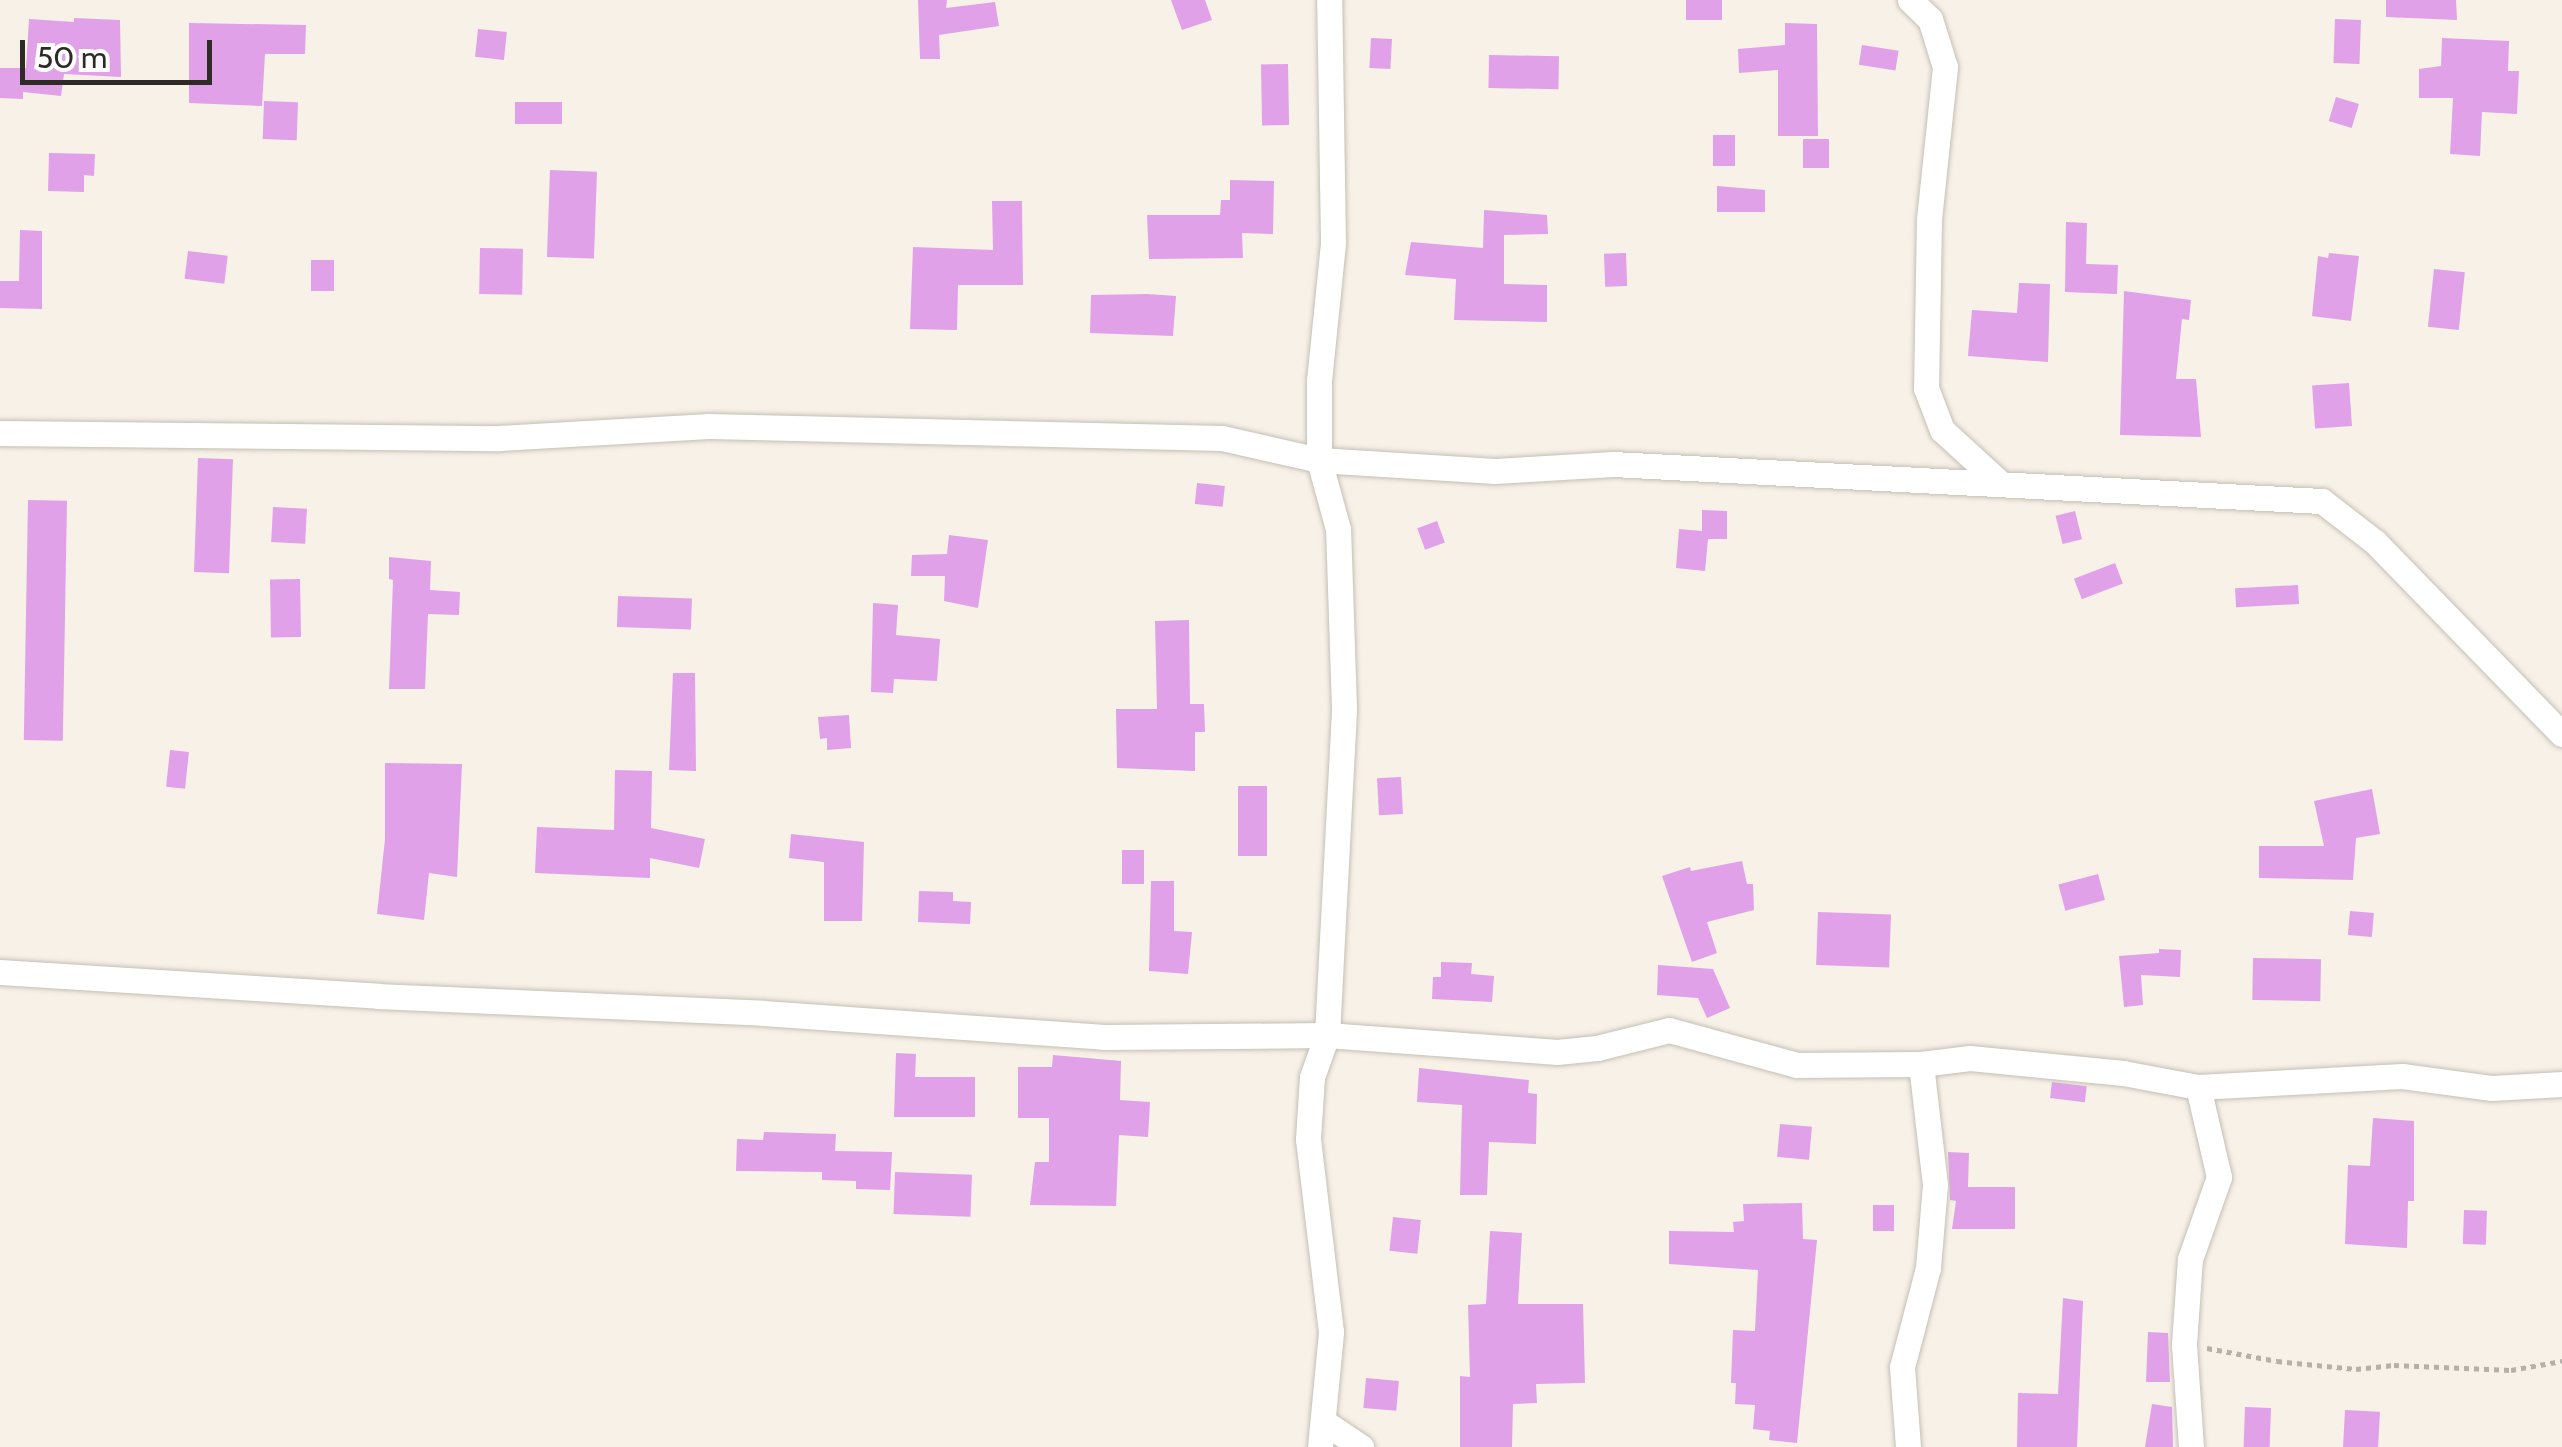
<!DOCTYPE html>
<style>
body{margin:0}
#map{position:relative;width:2562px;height:1447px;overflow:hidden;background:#f7f1e7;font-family:Cabin,sans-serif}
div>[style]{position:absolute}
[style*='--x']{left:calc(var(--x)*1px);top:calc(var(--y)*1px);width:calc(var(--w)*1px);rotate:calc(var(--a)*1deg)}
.building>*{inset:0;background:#e0a1e8;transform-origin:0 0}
.path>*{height:5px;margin-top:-2.5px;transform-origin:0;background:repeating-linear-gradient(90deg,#b5b0a8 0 5px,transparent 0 10px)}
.roads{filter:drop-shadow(0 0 2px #c5bfb5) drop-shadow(0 0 2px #c5bfb5)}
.street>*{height:25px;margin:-12.5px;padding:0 12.5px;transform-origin:12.5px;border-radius:12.5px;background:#fff}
span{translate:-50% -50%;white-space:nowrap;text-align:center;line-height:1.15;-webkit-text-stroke:9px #fff;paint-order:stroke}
.scale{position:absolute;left:20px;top:40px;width:192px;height:45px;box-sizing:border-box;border:5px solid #2e2b27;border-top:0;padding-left:12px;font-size:30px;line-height:35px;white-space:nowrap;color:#2e2b27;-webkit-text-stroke:8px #fff;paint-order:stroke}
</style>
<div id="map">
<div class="building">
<div style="clip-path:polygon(918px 0,947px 0,946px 8px,995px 2px,999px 26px,939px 35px,940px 59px,920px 59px)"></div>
<div style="clip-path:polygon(1171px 0,1205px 0,1212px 20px,1182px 30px)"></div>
<div style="left:1686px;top:0;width:36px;height:20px"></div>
<div style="clip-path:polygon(2386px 0,2456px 0,2457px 20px,2386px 17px)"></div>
<div style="clip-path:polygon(74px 18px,120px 20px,121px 77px,64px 74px,61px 96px,23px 92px,23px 99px,0 98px,0 68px,26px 68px,29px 19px,74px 22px)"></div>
<div style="left:2335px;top:19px;width:26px;height:44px;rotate:2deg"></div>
<div style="clip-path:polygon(189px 23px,306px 25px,305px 54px,265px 54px,262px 106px,189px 103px)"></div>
<div style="clip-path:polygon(1785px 23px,1817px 24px,1818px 136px,1778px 136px,1778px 70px,1739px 73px,1738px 49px,1785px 45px)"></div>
<div style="left:478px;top:29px;width:29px;height:28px;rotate:6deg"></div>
<div style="left:1371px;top:38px;width:21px;height:30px;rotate:3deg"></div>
<div style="clip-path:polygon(2442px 38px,2509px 41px,2508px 71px,2519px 71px,2517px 114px,2482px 112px,2480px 156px,2450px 154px,2453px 98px,2419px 98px,2419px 69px,2441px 66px)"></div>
<div style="left:1862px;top:45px;width:37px;height:20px;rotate:9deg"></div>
<div style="left:1489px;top:55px;width:70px;height:33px;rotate:1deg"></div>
<div style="left:1288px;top:64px;width:61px;height:27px;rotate:89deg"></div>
<div style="left:2336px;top:97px;width:24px;height:25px;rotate:17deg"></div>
<div style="left:264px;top:101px;width:34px;height:38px;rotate:2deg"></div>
<div style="left:515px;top:102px;width:47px;height:22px"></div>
<div style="left:1713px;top:135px;width:22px;height:31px"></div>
<div style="left:1803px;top:139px;width:26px;height:29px"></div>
<div style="clip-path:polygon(49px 153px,95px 154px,94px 176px,84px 175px,84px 192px,48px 191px)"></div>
<div style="left:550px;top:170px;width:47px;height:87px;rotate:2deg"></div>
<div style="clip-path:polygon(1230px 180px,1274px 181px,1273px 234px,1242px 233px,1243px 258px,1149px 259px,1147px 215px,1220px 215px,1221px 200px,1230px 200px)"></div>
<div style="clip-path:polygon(1717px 186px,1765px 190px,1765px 212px,1717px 212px)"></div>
<div style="clip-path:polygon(992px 201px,1022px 201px,1023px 285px,958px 285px,957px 330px,910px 329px,913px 247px,993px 250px)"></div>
<div style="clip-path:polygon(1484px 210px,1547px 215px,1548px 234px,1504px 235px,1504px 284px,1547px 285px,1547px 322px,1454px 320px,1456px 279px,1405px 275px,1411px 242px,1483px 248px)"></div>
<div style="clip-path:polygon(2066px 222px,2087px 223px,2086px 264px,2118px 265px,2117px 294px,2065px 292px)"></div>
<div style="clip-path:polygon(20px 230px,42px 231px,42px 309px,0 308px,0 281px,19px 281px)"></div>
<div style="left:480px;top:248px;width:43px;height:46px;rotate:1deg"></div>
<div style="left:188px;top:251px;width:40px;height:28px;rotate:7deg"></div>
<div style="left:1626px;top:253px;width:33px;height:22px;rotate:88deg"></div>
<div style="clip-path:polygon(2329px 253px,2359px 256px,2351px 321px,2312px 316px,2318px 256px,2328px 258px)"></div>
<div style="left:311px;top:260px;width:23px;height:31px"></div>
<div style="left:2434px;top:269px;width:31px;height:58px;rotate:6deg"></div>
<div style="clip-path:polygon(2019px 283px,2050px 284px,2048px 362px,1968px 356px,1972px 310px,2017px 313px)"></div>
<div style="clip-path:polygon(2124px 291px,2191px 300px,2189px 320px,2182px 319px,2176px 379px,2196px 379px,2201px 437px,2120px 435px)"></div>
<div style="clip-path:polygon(1147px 294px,1176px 296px,1173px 336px,1090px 333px,1091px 295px)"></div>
<div style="left:2349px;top:383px;width:43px;height:37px;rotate:86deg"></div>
<div style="left:198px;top:458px;width:35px;height:114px;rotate:2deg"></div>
<div style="left:1197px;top:483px;width:28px;height:21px;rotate:6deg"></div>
<div style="left:28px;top:500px;width:39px;height:240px;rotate:1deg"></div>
<div style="left:273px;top:507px;width:34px;height:35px;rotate:3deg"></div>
<div style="clip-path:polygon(1702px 510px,1727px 511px,1727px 539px,1708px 539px,1705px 571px,1676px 568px,1679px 529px,1702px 531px)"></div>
<div style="left:2075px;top:511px;width:29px;height:20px;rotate:76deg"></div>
<div style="left:1437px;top:521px;width:23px;height:21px;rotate:70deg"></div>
<div style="clip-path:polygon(949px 535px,988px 540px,978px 608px,944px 601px,945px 576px,911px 576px,912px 555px,947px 554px)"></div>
<div style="clip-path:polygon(389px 557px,431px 561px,430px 590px,460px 592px,459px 615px,428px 614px,425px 689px,389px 689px,393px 580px,389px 579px)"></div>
<div style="left:2115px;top:563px;width:22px;height:44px;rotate:69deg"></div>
<div style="left:300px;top:579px;width:58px;height:30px;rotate:89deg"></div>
<div style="left:2298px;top:585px;width:19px;height:63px;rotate:87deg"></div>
<div style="left:618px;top:596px;width:74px;height:31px;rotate:2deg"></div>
<div style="clip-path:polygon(873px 603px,898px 605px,896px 635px,940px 639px,937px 681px,894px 679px,893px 693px,871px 692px)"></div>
<div style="clip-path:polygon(1189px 620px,1190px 704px,1204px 704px,1205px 732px,1195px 732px,1195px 771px,1117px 768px,1116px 709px,1157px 709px,1155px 621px)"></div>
<div style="clip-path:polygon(673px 673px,695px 673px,696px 771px,669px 770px)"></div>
<div style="clip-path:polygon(849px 715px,851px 748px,827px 750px,827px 738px,820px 739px,818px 717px)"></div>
<div style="left:170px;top:750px;width:19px;height:37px;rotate:6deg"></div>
<div style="clip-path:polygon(385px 763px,462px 764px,457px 877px,429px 873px,424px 920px,377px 914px,385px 839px)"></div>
<div style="clip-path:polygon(615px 770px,652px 771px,651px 828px,705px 839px,699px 868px,650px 858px,650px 878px,535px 873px,537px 827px,614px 830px)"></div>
<div style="left:1401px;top:777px;width:37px;height:24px;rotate:87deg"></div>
<div style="left:1238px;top:786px;width:29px;height:70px"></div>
<div style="clip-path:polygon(2372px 789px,2380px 834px,2356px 838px,2353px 880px,2259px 878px,2259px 846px,2324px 846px,2314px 801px)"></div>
<div style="clip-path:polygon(791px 834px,864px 842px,862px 921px,824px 921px,824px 862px,789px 858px)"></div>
<div style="left:1122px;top:850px;width:22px;height:34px"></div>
<div style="clip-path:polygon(1742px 861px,1747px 884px,1753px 884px,1754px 910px,1707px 922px,1717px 953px,1692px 962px,1662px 876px,1690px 867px,1691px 871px)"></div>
<div style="left:2098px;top:874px;width:27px;height:41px;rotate:75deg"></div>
<div style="clip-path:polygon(1151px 881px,1174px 881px,1174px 931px,1192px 932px,1188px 974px,1149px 971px)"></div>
<div style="clip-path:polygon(919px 891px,953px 892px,953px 901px,971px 902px,970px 924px,918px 922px)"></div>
<div style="left:2350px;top:911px;width:24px;height:24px;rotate:5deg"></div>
<div style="left:1818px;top:912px;width:73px;height:53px;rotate:2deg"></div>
<div style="clip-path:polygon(2159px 949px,2181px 950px,2180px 977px,2141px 975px,2143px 1005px,2124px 1007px,2119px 956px,2159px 953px)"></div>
<div style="left:2253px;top:958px;width:68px;height:42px;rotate:1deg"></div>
<div style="clip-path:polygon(1441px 962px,1472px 963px,1471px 974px,1494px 976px,1492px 1002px,1432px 999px,1433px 977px,1441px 977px)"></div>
<div style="clip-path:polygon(1658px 965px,1713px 969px,1730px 1008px,1707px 1018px,1698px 998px,1657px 995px)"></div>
<div style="clip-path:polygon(896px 1053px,916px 1054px,915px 1077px,975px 1077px,975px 1117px,894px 1117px)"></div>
<div style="clip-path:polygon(1053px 1055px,1121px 1061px,1120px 1100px,1150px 1102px,1148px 1137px,1119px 1135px,1116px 1206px,1030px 1205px,1035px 1162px,1049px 1162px,1049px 1118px,1018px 1118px,1018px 1067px,1052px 1067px)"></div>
<div style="clip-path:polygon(1419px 1068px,1529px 1080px,1528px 1093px,1537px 1094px,1536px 1144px,1489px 1142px,1487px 1195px,1460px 1195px,1462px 1105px,1417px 1102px)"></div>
<div style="left:2052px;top:1082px;width:35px;height:16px;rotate:7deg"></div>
<div style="clip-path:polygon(2373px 1118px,2414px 1121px,2414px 1201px,2408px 1201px,2407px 1248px,2345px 1244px,2348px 1165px,2370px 1166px)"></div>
<div style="left:1780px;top:1124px;width:32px;height:33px;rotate:5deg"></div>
<div style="clip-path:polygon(764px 1132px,836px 1134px,835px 1151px,892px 1152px,890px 1190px,856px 1189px,856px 1181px,822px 1180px,822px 1172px,736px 1171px,737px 1139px,763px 1140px)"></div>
<div style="clip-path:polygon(1948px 1152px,1969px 1153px,1968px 1187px,2015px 1187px,2015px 1229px,1952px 1229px,1956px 1201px,1950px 1200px)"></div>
<div style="left:895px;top:1172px;width:77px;height:42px;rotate:2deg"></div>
<div style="clip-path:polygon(1802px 1203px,1803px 1239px,1817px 1240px,1797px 1443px,1769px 1440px,1770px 1431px,1753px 1429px,1755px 1405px,1735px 1404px,1736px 1383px,1731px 1383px,1733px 1330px,1755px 1331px,1758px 1270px,1669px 1264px,1669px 1231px,1734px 1232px,1733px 1222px,1744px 1221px,1743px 1204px)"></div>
<div style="left:1873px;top:1205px;width:21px;height:26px"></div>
<div style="left:2464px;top:1210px;width:23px;height:34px;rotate:2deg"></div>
<div style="left:1393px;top:1217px;width:28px;height:34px;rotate:6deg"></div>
<div style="clip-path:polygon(1490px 1231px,1522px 1233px,1518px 1304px,1583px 1304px,1585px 1383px,1536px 1384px,1537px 1403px,1513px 1404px,1512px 1447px,1460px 1447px,1460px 1376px,1470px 1377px,1468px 1305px,1486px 1304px)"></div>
<div style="clip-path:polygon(2063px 1298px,2083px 1301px,2077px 1447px,2017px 1447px,2018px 1393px,2058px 1394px)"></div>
<div style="clip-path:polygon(2148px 1332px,2168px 1333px,2170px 1382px,2146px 1382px)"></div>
<div style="left:1366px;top:1378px;width:33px;height:30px;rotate:5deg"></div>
<div style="clip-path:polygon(2152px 1404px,2172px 1407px,2173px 1447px,2145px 1447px)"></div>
<div style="left:2245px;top:1407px;width:26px;height:40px;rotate:2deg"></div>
<div style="left:2345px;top:1410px;width:35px;height:37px;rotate:3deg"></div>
</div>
<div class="path">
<div style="--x:2207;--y:1348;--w:71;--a:10.5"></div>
<div style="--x:2277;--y:1361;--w:79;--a:5.8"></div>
<div style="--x:2356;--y:1369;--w:38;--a:-6"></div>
<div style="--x:2394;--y:1365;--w:117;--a:2.4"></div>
<div style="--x:2511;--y:1370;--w:52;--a:-10"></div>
</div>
<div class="roads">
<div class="street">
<div style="--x:1910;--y:0;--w:28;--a:44"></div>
<div style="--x:1930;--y:19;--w:50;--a:72.6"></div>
<div style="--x:1945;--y:67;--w:153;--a:96"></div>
<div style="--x:1929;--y:219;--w:169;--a:91"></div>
<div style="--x:1926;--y:388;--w:45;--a:69.1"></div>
<div style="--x:1942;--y:430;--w:79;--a:42.4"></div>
<div style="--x:0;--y:433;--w:499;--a:0.6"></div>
<div style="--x:499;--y:438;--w:210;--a:-3.3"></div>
<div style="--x:709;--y:426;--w:513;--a:1.34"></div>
<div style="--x:1222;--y:438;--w:99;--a:12.8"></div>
<div style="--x:1319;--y:460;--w:176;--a:3.6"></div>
<div style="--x:1495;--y:471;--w:118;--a:-3.4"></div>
<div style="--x:1613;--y:464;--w:710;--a:2.99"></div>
<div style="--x:2322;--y:501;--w:67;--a:37.7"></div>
<div style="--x:2375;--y:542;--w:268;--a:45.8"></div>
<div style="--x:0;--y:972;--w:379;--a:3.6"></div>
<div style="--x:378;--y:996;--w:385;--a:2.5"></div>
<div style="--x:763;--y:1013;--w:342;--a:4"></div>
<div style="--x:1104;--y:1037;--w:223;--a:-0.5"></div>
<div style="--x:1327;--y:1035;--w:231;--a:4.2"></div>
<div style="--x:1557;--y:1052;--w:40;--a:-5.7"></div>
<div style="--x:1597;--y:1048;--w:74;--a:-14"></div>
<div style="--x:1669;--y:1030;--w:133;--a:15.3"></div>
<div style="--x:1797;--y:1065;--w:124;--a:-0.5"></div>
<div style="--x:1921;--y:1064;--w:49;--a:-7"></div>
<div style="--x:1970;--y:1058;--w:154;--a:5.6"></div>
<div style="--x:2123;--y:1073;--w:76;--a:10.6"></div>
<div style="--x:2198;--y:1087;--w:204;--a:-3.1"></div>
<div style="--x:2402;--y:1076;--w:91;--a:7.6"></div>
<div style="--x:2492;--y:1088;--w:70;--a:-3.3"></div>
<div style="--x:1324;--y:1422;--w:45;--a:34"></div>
<div style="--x:1320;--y:1447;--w:116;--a:-84.5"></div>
<div style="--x:1331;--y:1332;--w:194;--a:-96.8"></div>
<div style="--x:1308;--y:1139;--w:62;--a:-86.3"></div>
<div style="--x:1312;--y:1077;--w:45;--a:-70.3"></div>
<div style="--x:1327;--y:1035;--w:327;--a:-87"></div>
<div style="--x:1344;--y:708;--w:179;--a:-91.9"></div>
<div style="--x:1338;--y:529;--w:72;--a:-105.4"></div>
<div style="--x:1319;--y:460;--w:79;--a:-90"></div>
<div style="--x:1319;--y:381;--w:140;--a:-84.2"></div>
<div style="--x:1333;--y:242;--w:242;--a:-90.9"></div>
<div style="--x:1908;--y:1447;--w:80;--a:-94.3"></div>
<div style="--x:1902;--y:1367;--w:102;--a:-75.3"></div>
<div style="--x:1928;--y:1268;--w:83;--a:-85.2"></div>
<div style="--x:1935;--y:1185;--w:122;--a:-96.6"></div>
<div style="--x:2191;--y:1447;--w:103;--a:-93.9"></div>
<div style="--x:2184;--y:1344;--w:85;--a:-86"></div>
<div style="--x:2190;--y:1259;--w:87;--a:-70.5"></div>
<div style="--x:2219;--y:1177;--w:92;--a:-103.1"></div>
</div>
</div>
<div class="scale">50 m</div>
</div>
